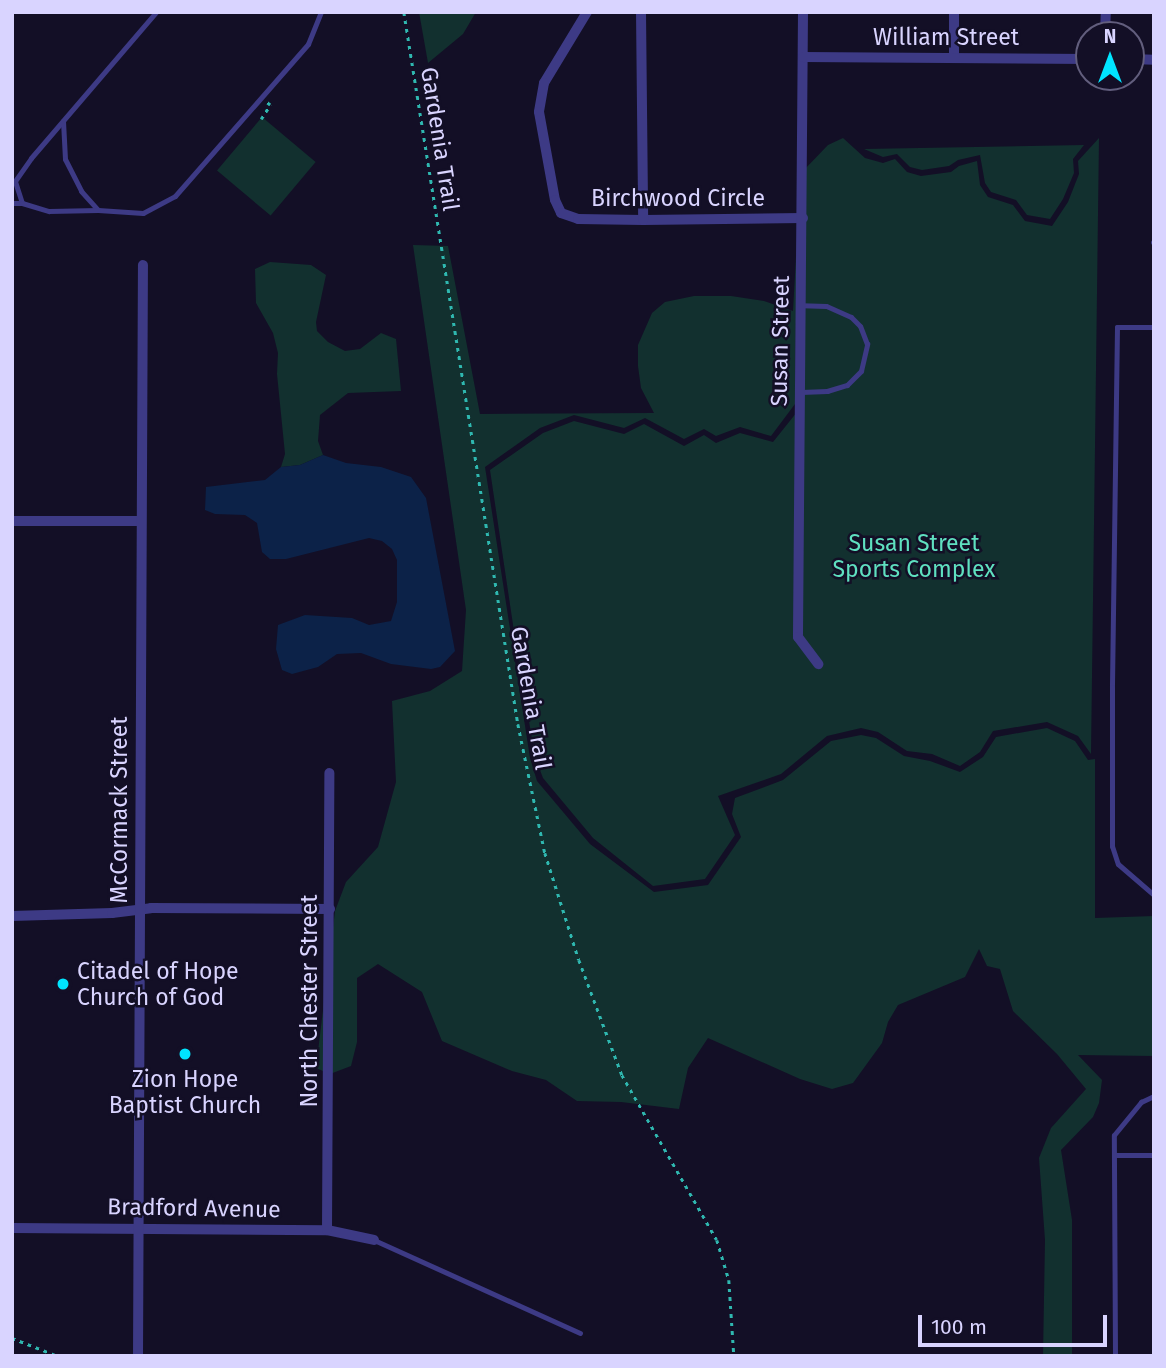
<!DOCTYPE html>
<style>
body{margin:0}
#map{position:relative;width:1166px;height:1368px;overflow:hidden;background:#130f26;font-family:"Fira Sans",sans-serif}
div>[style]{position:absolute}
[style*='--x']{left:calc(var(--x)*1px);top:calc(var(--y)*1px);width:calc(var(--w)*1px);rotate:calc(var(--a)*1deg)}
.green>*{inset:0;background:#12302f;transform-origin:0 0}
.water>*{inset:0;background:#0c2248}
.path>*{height:2.5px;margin-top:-1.25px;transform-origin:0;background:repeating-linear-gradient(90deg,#2fb8b0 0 3.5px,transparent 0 8.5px)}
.service>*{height:5px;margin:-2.5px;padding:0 2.5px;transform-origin:2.5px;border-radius:2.5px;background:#3d3a85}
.minor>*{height:10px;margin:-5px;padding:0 5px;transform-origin:5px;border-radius:5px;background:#3d3a85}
.dots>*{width:19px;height:19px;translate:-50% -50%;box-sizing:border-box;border:4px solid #130f26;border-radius:50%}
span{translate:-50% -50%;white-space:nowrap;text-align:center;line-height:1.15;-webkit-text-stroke:5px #130f26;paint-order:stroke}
.street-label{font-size:23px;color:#d9d4ff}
.park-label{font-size:23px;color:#5fe0c0}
.poi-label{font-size:23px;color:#d9d4ff}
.left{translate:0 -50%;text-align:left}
.frame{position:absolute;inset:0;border:14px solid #d9d4ff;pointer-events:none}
.north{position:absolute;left:1075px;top:21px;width:70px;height:70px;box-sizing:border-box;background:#130f26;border:2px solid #625e7d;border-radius:50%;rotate:0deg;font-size:19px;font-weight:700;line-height:28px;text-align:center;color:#d9d4ff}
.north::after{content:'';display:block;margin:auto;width:24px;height:32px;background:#00e5ff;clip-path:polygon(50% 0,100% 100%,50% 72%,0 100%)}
.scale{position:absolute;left:918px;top:1315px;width:189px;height:32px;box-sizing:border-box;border:4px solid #d9d4ff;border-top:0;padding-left:9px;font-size:21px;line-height:24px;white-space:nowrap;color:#d9d4ff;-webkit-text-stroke:5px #130f26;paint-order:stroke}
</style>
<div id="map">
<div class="green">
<div style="clip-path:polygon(419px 12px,476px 12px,463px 34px,428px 63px)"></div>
<div style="left:262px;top:117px;width:70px;height:70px;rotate:40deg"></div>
<div style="clip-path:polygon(843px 138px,865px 158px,883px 163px,895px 159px,907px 172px,921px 176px,951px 172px,959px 166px,977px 161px,980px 185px,988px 197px,1013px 205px,1025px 221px,1052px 226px,1068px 202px,1079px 174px,1078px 161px,1099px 138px,1091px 754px,1078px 736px,1047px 722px,993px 731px,980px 752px,960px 766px,932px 754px,907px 751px,878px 732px,861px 728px,827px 736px,781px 774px,718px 796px,735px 835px,705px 879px,653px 886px,593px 838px,543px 778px,535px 757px,515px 638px,490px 470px,543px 433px,574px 421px,624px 434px,644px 424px,684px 446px,704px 435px,716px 443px,740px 433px,773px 442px,801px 407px,803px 171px,828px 145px)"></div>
<div style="clip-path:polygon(1084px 145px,1073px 159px,1074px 173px,1063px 199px,1050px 219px,1027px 215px,1016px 200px,991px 192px,985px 183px,980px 155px,958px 160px,949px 166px,922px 170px,910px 167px,897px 154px,883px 157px,864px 149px)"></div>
<div style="clip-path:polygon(797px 238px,795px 404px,771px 436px,740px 427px,716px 436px,704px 429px,684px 439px,645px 418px,624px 428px,574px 415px,540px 428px,485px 467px,530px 758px,537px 781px,590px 844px,654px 892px,708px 885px,741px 837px,732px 814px,735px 798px,783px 780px,831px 741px,861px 735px,876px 738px,904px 756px,930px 761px,960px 772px,983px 757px,996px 737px,1047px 728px,1075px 741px,1088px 760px,1095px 759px,1095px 918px,1154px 916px,1154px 1056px,1078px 1055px,1102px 1080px,1099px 1103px,1093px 1117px,1061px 1150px,1072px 1220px,1072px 1356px,1043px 1356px,1045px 1240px,1039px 1158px,1051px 1128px,1086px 1089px,1057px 1054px,1013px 1011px,1000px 969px,987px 966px,979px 949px,965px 977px,898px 1005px,888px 1022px,882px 1043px,853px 1083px,832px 1089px,800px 1079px,708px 1038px,688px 1068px,679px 1109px,621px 1102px,577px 1101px,546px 1080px,512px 1071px,442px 1041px,422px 992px,378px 964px,357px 978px,357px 1042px,351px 1066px,330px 1074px,316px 1068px,335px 911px,346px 882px,378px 847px,396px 782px,392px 701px,430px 691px,462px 671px,466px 610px,413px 245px,448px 246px,480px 414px,654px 413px,641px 388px,638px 366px,638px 345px,652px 313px,665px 302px,694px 296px,731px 296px,764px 301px,793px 311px)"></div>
<div style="clip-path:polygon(270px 262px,311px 265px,326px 275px,316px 322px,317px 331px,328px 342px,345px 351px,360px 349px,381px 333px,396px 339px,401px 391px,348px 393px,320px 415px,318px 441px,323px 455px,300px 465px,281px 467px,285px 454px,277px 374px,278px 353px,273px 333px,256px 303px,255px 269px)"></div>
</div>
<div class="water">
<div style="clip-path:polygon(323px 455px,346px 463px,381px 467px,411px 477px,426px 498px,455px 651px,440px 667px,431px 669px,391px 664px,361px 653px,337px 654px,318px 667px,292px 674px,282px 670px,276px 649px,278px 625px,305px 615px,352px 618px,369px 625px,391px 621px,397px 602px,397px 560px,392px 549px,382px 541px,369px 538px,286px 559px,270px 559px,262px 552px,257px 523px,245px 515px,215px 514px,205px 510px,206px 487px,265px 480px,281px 467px,300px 465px)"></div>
</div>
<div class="path">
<div style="--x:404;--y:12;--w:721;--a:80.9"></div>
<div style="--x:518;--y:724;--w:132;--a:78.2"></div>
<div style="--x:545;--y:853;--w:112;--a:72.4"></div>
<div style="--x:579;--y:960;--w:123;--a:69.5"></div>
<div style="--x:622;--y:1075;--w:190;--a:60.1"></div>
<div style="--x:717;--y:1240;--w:42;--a:73.3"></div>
<div style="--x:729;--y:1280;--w:76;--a:86.2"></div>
<div style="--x:261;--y:119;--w:17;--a:-57"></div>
<div style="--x:270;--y:105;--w:5;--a:-143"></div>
<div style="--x:12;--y:1338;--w:49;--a:21.4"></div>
</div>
<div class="service">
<div style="--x:63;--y:121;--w:38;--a:87"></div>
<div style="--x:65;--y:159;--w:36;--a:63"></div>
<div style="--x:81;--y:191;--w:25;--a:48"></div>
<div style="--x:98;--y:210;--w:45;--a:3.8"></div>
<div style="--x:143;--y:213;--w:36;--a:-28"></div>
<div style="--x:175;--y:196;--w:202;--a:-48.8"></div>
<div style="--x:308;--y:44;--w:35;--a:-68"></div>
<div style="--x:12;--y:203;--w:10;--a:0"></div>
<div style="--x:22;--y:203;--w:23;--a:-108"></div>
<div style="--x:15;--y:181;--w:28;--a:-55"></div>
<div style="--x:31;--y:158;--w:192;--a:-49.4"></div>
<div style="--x:22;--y:203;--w:28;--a:17"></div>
<div style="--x:49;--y:211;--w:49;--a:-1.2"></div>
<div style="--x:1153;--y:242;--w:1;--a:0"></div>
<div style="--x:1154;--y:327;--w:37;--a:180"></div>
<div style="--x:1117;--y:327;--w:360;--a:90.8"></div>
<div style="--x:1112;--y:687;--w:159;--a:90"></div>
<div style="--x:1112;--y:846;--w:19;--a:72"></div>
<div style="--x:1118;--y:864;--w:48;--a:40.7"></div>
<div style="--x:801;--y:392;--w:26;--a:-2"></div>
<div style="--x:827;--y:391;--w:21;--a:-17"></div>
<div style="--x:847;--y:385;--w:20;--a:-45"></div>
<div style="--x:861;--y:371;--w:28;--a:-77"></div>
<div style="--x:867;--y:344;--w:19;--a:-111"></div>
<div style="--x:860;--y:326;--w:13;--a:-135"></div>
<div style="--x:851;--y:317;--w:27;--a:-156"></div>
<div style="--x:826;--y:306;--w:24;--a:-178"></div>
<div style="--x:1114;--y:1155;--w:40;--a:0"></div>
<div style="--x:374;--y:1240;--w:226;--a:24.3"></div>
<div style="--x:1115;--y:1356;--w:221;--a:-90.3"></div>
<div style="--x:1114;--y:1135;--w:43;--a:-50.7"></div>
<div style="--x:1141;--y:1102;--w:14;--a:-25"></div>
</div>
<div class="minor">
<div style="--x:587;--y:12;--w:83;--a:121.2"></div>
<div style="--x:544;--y:83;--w:29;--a:100"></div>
<div style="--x:539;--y:112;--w:89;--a:79.7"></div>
<div style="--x:555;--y:200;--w:14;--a:65"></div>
<div style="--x:561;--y:213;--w:18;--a:19"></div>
<div style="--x:578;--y:219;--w:65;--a:0.9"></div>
<div style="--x:643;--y:220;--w:160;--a:-0.7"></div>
<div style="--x:641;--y:12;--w:208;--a:89.4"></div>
<div style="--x:803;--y:12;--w:625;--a:90.46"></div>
<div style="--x:798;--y:637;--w:34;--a:53"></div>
<div style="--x:954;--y:12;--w:45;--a:90"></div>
<div style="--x:1105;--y:35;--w:23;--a:-88"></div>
<div style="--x:803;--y:57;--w:286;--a:0.4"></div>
<div style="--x:1131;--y:59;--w:23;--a:2"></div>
<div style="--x:12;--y:521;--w:129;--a:0"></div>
<div style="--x:12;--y:916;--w:100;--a:-1.7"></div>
<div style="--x:112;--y:913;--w:39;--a:-7"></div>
<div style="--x:151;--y:908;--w:179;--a:0.3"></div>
<div style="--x:12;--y:1228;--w:315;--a:0.4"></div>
<div style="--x:327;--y:1230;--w:48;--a:12"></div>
<div style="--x:327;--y:1230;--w:457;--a:-89.7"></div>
<div style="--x:138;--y:1356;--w:1091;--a:-89.74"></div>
</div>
<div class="dots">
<div style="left:63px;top:984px;background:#00e5ff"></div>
<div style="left:185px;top:1054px;background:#00e5ff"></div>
</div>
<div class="street-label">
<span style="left:946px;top:37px">William Street</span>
<span style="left:440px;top:139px;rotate:81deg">Gardenia Trail</span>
<span style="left:678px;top:198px">Birchwood Circle</span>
<span style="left:780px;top:341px;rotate:-89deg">Susan Street</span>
<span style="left:531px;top:698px;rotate:80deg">Gardenia Trail</span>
<span style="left:119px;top:810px;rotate:-90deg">McCormack Street</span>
<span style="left:309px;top:1001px;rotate:-90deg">North Chester Street</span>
<span style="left:194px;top:1208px;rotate:1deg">Bradford Avenue</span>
</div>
<div class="park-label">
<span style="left:914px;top:556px">Susan Street<br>Sports Complex</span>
</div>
<div class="poi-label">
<span class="left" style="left:77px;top:984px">Citadel of Hope<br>Church of God</span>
<span style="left:185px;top:1092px">Zion Hope<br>Baptist Church</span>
</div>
<div class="frame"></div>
<div class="north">N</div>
<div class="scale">100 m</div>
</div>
